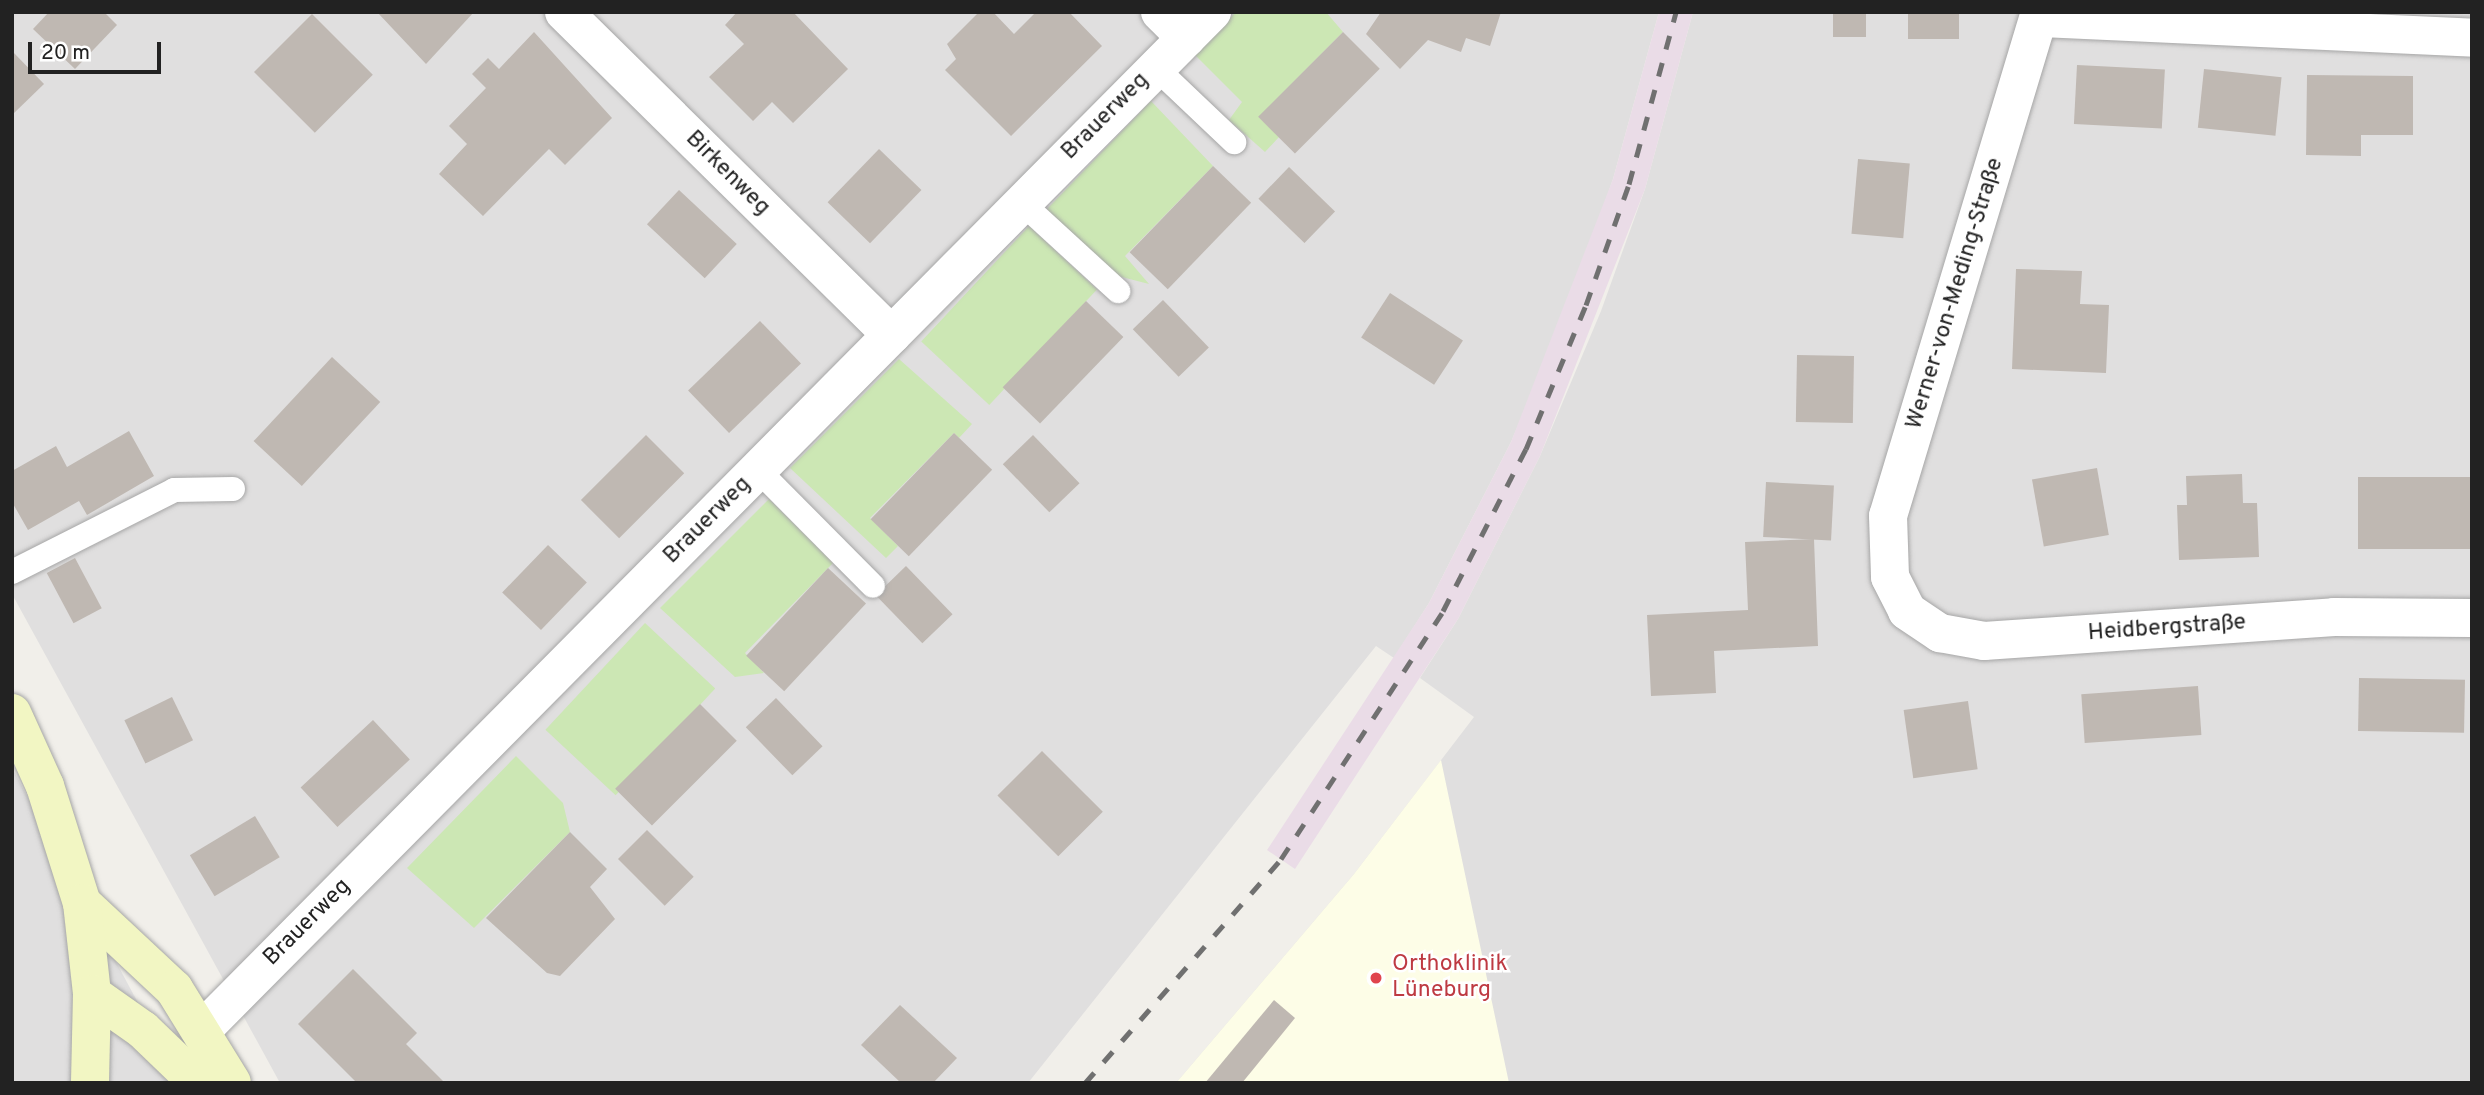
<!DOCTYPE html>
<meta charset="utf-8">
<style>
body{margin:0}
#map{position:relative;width:2484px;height:1095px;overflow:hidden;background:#f1efea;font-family:Overpass,sans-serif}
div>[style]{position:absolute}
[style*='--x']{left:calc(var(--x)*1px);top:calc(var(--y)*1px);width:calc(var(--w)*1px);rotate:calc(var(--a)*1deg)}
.residential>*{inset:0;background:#e0dfdf}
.industrial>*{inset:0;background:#eadce7}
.education>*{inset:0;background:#fdfde7}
.grass>*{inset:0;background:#cce7b4;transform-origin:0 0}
.building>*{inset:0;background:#bfb8b2;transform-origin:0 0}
.roads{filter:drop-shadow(0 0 2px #a6a6a6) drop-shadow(0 0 2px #a6a6a6)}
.lane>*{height:24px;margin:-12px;padding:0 12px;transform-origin:12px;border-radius:12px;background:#fff}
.street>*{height:38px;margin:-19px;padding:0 19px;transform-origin:19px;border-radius:19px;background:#fff}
.secondary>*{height:38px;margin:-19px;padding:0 19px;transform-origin:19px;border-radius:19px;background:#f2f6c3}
.rail>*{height:5px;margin-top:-2.5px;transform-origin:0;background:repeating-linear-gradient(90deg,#707070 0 14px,transparent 0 28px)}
.dots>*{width:19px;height:19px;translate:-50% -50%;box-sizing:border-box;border:4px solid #fff;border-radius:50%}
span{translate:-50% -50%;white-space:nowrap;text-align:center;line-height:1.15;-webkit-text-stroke:5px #fff;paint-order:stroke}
.street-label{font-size:23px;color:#222}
.health-label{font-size:23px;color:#be3a42}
.left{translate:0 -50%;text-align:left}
.frame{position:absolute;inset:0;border:14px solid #222;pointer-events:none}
.scale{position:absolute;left:28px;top:42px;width:133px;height:32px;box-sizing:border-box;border:4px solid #222;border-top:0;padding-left:9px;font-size:21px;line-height:24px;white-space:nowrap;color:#222;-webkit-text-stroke:5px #fff;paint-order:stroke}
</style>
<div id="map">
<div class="residential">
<div style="clip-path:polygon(12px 12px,1659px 12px,1613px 179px,1571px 299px,1511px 442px,1429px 603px,1394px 658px,1376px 646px,1028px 1083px,280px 1083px,12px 594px)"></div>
<div style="clip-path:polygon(1693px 12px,2472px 12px,2472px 1083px,1176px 1083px,1354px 874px,1474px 717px,1420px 678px,1458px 619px,1540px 456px,1601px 311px,1645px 189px)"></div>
<div style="clip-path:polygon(12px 768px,181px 1083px,12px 1083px)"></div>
</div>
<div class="industrial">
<div style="clip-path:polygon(1659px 12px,1693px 12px,1645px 189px,1540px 456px,1458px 619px,1295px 869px,1267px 850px,1429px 603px,1511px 442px,1613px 179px)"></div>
</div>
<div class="education">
<div style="clip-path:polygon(1441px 760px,1509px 1083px,1176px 1083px,1354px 874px)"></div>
</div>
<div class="grass">
<div style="clip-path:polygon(1236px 12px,1326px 12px,1343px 32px,1259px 117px,1279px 137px,1265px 152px,1229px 120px,1242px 102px,1194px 54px)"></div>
<div style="clip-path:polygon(1151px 101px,1213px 166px,1125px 256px,1149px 284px,1114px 275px,1046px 210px)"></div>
<div style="left:1029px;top:226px;width:93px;height:158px;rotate:43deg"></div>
<div style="clip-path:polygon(899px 359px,972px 424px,959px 438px,954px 433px,870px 518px,898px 546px,886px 558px,790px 468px)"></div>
<div style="clip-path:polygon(769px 499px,833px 563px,745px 653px,764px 673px,735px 677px,660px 608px)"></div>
<div style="left:645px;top:623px;width:96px;height:146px;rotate:43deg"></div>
<div style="clip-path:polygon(516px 756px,563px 803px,570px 832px,474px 928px,407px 868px)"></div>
</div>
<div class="building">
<div style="clip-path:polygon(49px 12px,104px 12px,117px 25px,75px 69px,33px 29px)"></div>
<div style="clip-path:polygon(377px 12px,474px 12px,426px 64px)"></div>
<div style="clip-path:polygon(737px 12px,793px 12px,848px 69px,793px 123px,772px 102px,753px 121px,709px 77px,744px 44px,725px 25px)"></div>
<div style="clip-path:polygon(979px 12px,993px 12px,1014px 34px,1036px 12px,1069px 12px,1102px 46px,1011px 136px,945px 70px,956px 59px,947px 44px)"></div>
<div style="clip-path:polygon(1381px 12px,1501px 12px,1490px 46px,1466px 38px,1461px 52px,1428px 40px,1400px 69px,1366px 34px)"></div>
<div style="left:1833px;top:12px;width:33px;height:25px"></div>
<div style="left:1908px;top:12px;width:51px;height:27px"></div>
<div style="left:312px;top:14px;width:86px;height:82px;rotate:45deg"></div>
<div style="clip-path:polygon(534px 32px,612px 118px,565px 165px,549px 149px,483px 216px,439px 174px,467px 144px,449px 126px,486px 88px,472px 74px,488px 58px,499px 69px)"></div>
<div style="left:1343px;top:32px;width:52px;height:120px;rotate:45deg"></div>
<div style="clip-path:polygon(14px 53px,44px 84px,12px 115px,12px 54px)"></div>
<div style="left:2077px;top:65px;width:88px;height:59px;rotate:3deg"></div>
<div style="left:2204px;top:69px;width:78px;height:59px;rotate:6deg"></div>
<div style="clip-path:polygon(2307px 75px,2413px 76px,2413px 135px,2361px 135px,2361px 156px,2306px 155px)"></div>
<div style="left:879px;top:149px;width:59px;height:74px;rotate:44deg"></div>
<div style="left:1858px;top:159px;width:52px;height:75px;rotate:5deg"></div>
<div style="left:1213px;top:166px;width:53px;height:120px;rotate:44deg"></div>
<div style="left:1289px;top:167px;width:64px;height:44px;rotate:44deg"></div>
<div style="left:679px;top:190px;width:79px;height:47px;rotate:43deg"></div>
<div style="clip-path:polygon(2016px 269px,2082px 271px,2080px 304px,2109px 305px,2106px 373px,2012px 369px)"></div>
<div style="left:1390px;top:293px;width:87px;height:53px;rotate:33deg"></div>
<div style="left:1163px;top:300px;width:66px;height:42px;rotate:46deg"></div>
<div style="left:1086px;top:301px;width:52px;height:120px;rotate:44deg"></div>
<div style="left:760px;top:321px;width:59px;height:100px;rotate:46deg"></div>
<div style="left:1797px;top:355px;width:57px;height:67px;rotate:1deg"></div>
<div style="left:332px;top:357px;width:66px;height:115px;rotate:43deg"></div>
<div style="clip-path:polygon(129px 431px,154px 476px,87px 515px,79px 501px,28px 530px,12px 502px,12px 471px,56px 446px,67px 467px)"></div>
<div style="left:954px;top:433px;width:53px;height:120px;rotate:44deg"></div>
<div style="left:646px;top:435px;width:54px;height:92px;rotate:45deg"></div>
<div style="left:1033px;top:435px;width:67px;height:42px;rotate:46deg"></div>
<div style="left:2097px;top:468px;width:68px;height:66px;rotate:80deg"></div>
<div style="clip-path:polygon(2242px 474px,2243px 503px,2257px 503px,2259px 557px,2179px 560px,2177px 505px,2187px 505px,2186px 476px)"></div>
<div style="left:2472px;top:477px;width:72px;height:114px;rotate:90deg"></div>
<div style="left:1766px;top:482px;width:68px;height:55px;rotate:3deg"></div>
<div style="clip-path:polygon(1814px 539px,1818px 646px,1714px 651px,1716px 693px,1651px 696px,1647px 615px,1748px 610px,1745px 542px)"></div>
<div style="left:548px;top:545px;width:54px;height:66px;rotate:44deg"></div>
<div style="left:75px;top:558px;width:57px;height:32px;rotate:62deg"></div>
<div style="left:906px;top:566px;width:67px;height:42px;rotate:46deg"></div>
<div style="left:828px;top:568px;width:52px;height:120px;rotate:43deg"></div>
<div style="left:2359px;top:678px;width:106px;height:53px;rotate:1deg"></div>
<div style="left:2198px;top:686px;width:49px;height:117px;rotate:86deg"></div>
<div style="left:172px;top:697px;width:48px;height:53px;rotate:64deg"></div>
<div style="left:776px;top:698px;width:67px;height:42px;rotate:46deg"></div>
<div style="left:1968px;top:701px;width:69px;height:65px;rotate:82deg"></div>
<div style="left:700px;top:704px;width:52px;height:120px;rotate:45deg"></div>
<div style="left:373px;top:720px;width:54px;height:99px;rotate:47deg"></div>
<div style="left:1042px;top:751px;width:86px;height:63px;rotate:45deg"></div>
<div style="left:255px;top:816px;width:48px;height:76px;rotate:59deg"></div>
<div style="left:647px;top:830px;width:66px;height:41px;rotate:45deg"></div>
<div style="clip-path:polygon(570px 832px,607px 869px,590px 887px,615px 919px,560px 976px,547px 973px,486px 918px)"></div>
<div style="clip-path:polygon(353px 969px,417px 1033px,406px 1044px,445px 1083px,357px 1083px,298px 1024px)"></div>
<div style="clip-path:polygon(1274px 1000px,1295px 1018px,1242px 1083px,1205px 1083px)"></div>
<div style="clip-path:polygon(900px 1005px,957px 1058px,933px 1083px,901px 1083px,861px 1045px)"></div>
</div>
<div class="roads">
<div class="lane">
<div style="--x:1156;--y:68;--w:108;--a:43.5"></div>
<div style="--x:1021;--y:202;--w:132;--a:42.5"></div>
<div style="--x:758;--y:470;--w:163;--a:45.2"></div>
<div style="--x:12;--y:572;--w:182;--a:-26.8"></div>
<div style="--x:174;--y:490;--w:59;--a:-1"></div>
</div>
<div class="street">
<div style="--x:564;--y:12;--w:460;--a:44.6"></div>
<div style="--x:1160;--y:12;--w:37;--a:45"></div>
<div style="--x:2040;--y:12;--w:526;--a:106.78"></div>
<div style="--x:1888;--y:516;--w:61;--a:88.1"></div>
<div style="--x:1890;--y:577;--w:38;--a:63"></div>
<div style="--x:1907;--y:611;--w:40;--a:34"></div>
<div style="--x:1940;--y:633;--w:45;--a:10.3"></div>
<div style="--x:1984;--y:641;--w:351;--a:-3.9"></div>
<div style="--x:2334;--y:617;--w:138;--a:0.4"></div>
<div style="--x:2039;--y:18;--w:433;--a:2.6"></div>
<div style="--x:203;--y:1029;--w:1433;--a:-45.23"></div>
</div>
<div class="secondary">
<div style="--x:12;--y:713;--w:80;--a:65.7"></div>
<div style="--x:45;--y:786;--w:123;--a:72.5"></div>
<div style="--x:82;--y:903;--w:126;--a:43.1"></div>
<div style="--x:174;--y:989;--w:110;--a:58.3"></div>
<div style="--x:82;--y:903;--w:92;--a:83.7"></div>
<div style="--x:92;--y:994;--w:89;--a:91.3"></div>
<div style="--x:92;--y:994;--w:62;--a:35.2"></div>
<div style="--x:143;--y:1030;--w:76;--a:43.9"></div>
</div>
</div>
<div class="rail">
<div style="--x:1085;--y:1083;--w:298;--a:-48.8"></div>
<div style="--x:1281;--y:859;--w:296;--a:-56.8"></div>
<div style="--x:1443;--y:611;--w:182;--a:-62.9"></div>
<div style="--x:1526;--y:449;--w:156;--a:-67.4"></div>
<div style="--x:1586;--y:305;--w:128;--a:-70.4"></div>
<div style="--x:1629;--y:184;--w:178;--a:-74.7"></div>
</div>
<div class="dots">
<div style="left:1376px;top:978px;background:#e0444e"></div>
</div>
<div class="street-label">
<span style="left:1106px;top:117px;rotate:-45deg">Brauerweg</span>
<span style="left:727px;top:174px;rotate:45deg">Birkenweg</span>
<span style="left:1956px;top:294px;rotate:-73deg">Werner-von-Meding-Straße</span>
<span style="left:708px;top:521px;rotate:-45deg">Brauerweg</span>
<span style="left:2167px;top:629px;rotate:-4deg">Heidbergstraße</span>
<span style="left:308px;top:923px;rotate:-45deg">Brauerweg</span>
</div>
<div class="health-label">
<span class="left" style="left:1392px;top:978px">Orthoklinik<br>Lüneburg</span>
</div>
<div class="frame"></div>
<div class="scale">20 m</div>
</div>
